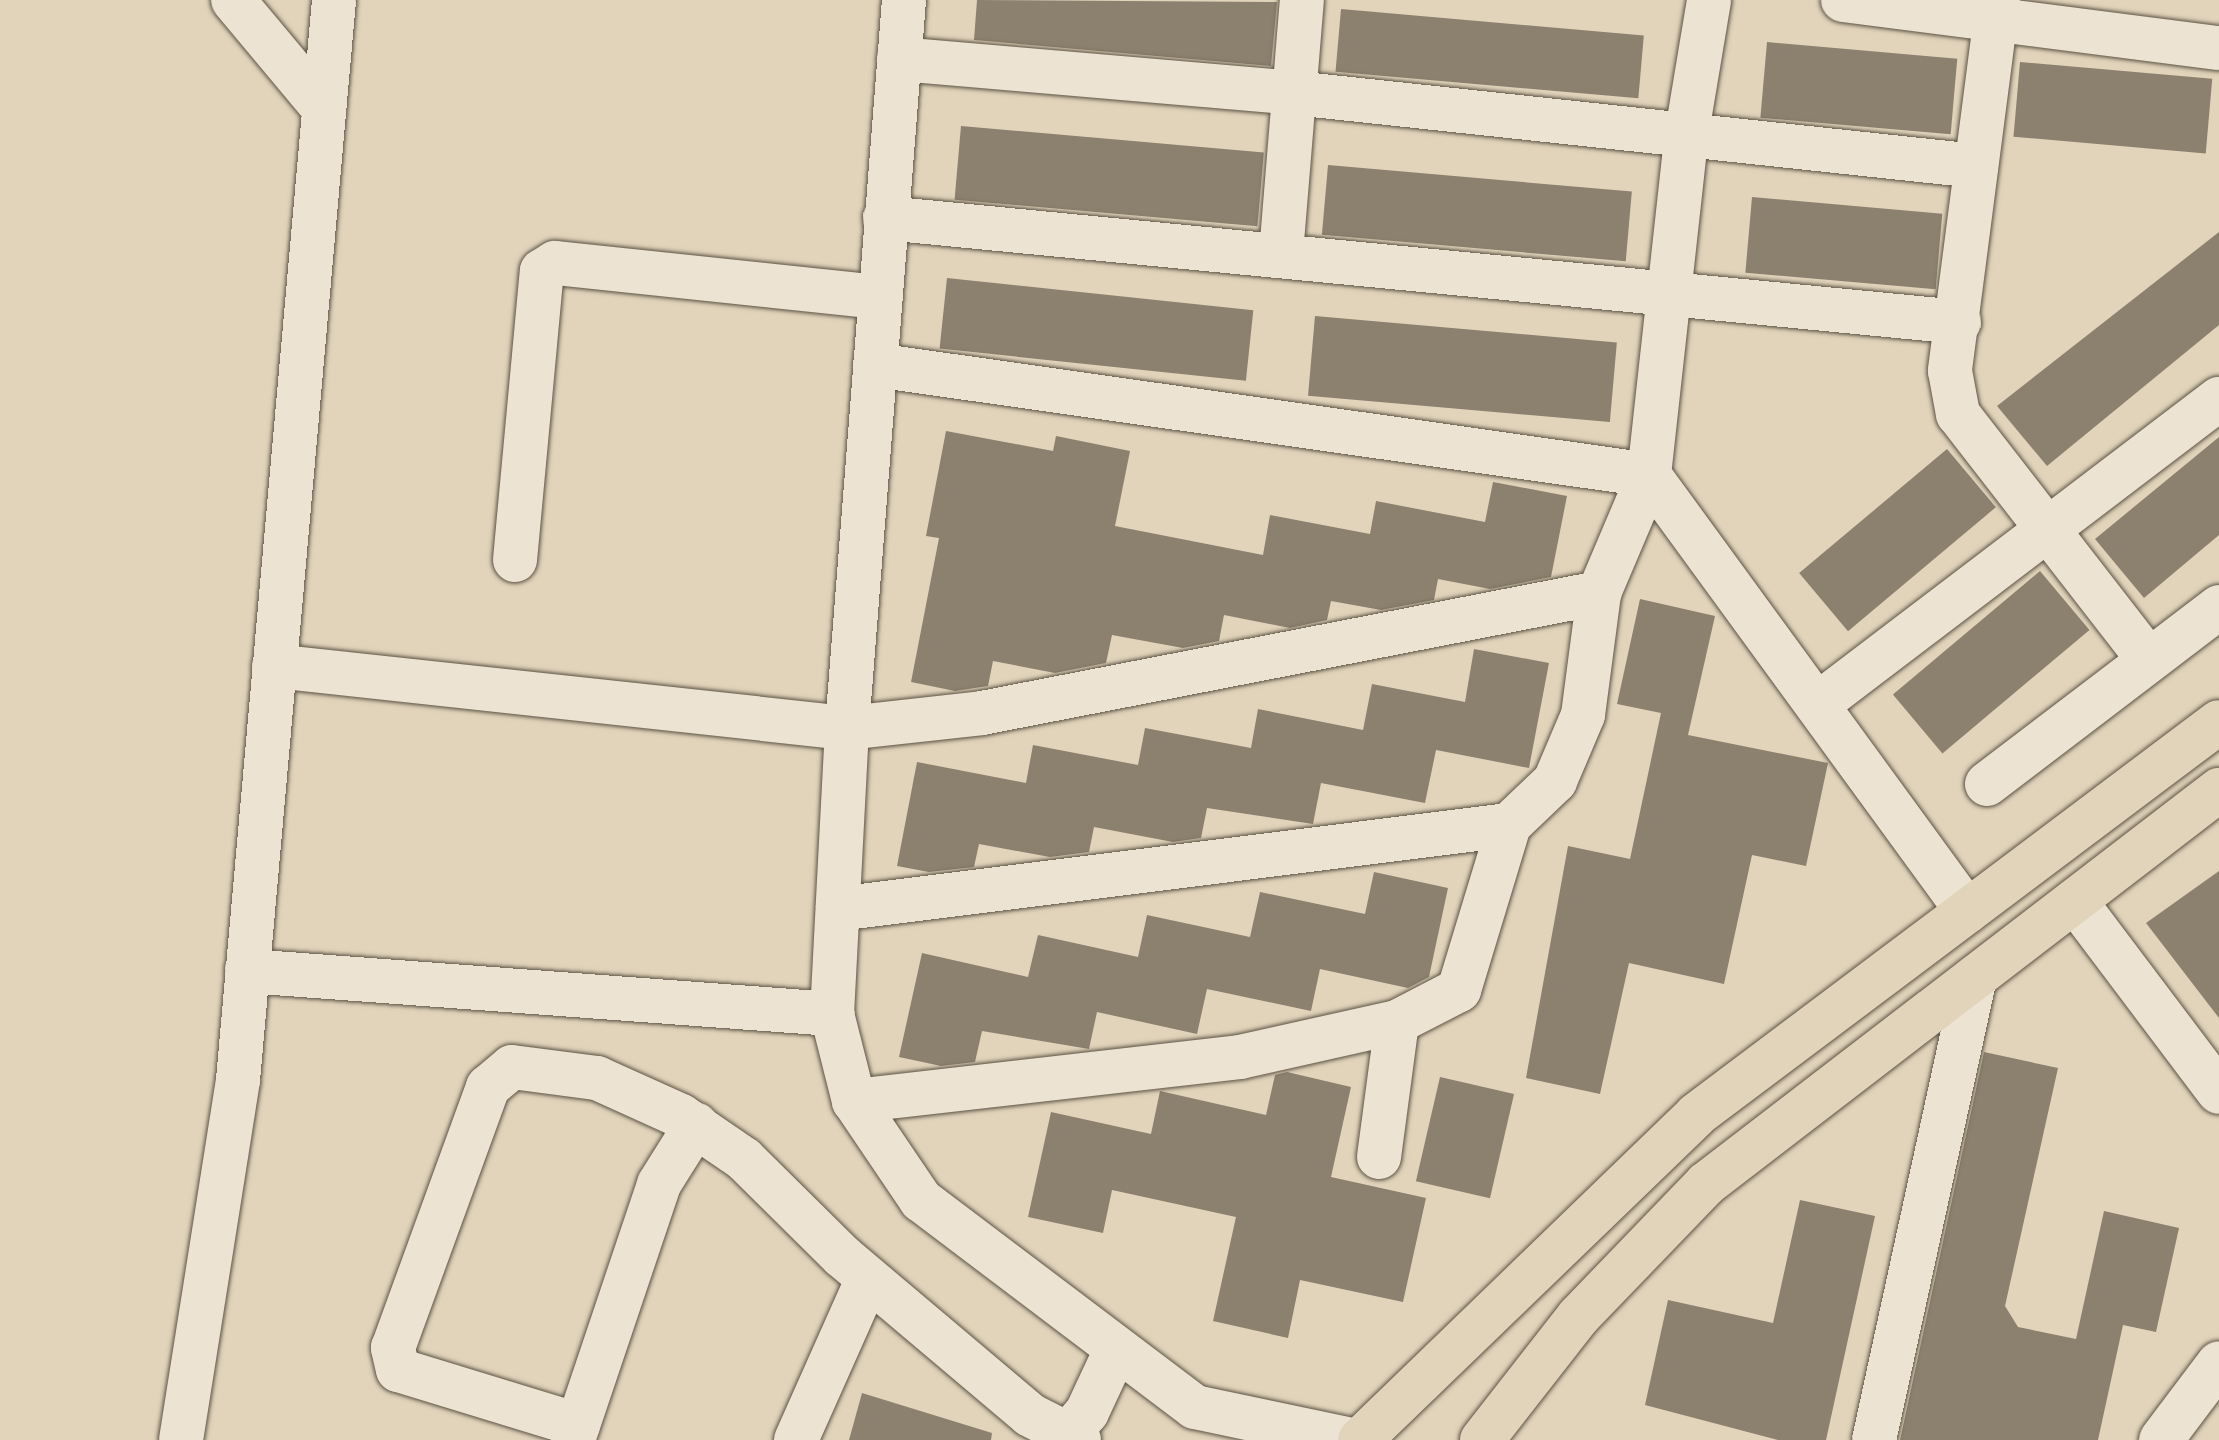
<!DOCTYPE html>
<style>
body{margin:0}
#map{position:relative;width:2219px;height:1440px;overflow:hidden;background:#e1d4bb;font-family:"IM FELL DW Pica",serif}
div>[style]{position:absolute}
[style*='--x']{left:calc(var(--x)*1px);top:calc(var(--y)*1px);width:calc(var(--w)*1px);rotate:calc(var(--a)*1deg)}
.building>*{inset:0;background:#8c816e;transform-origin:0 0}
.roads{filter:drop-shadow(0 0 2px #5c5243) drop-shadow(0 0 2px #5c5243)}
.minor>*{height:44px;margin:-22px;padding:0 22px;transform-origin:22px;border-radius:22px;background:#ece3d3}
.major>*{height:44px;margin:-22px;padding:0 22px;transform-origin:22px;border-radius:22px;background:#e1d4bb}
span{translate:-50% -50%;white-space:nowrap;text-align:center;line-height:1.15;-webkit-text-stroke:6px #ece3d3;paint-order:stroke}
</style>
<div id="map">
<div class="building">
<div style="clip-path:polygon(977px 0,1277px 2px,1271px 66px,974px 40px)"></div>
<div style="left:1341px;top:9px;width:304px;height:63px;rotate:5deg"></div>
<div style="left:1767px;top:42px;width:191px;height:76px;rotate:5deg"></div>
<div style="left:2020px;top:62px;width:193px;height:75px;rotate:5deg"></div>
<div style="left:961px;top:126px;width:304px;height:74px;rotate:5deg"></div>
<div style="left:1328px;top:165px;width:305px;height:70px;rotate:5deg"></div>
<div style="left:1752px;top:197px;width:191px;height:76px;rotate:5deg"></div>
<div style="clip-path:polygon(2219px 232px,2219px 325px,2047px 466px,1997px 406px)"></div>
<div style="left:947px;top:278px;width:308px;height:71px;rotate:6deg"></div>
<div style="left:1315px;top:316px;width:303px;height:80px;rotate:5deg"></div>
<div style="clip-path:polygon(946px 431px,1053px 451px,1056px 436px,1130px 451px,1115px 526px,1263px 555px,1270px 515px,1370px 534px,1376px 501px,1485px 522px,1493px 482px,1567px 496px,1551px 577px,1490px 589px,1438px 579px,1434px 600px,1381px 610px,1331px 601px,1327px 620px,1290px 628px,1224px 615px,1219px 641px,1183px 648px,1112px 635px,1106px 663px,1055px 673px,993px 661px,988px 686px,955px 691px,911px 682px,939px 538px,926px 536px)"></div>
<div style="clip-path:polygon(2219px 437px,2219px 535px,2144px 598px,2095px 539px)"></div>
<div style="left:1947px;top:449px;width:76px;height:193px;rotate:50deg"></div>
<div style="left:2040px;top:571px;width:77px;height:192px;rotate:50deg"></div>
<div style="clip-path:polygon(1640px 599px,1715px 616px,1688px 735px,1828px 763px,1806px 866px,1752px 855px,1724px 984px,1629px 963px,1600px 1094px,1526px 1078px,1568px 846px,1630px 859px,1661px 713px,1617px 704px)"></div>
<div style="clip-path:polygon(1474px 649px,1549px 663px,1529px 768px,1436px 750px,1425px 803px,1321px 783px,1313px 824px,1207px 808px,1201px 838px,1173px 842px,1094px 827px,1089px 852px,1050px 857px,979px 844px,974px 867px,929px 872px,897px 866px,917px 762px,1026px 783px,1033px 745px,1138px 765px,1145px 728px,1251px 748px,1258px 709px,1363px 730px,1372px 684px,1465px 702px)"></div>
<div style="clip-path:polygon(2219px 871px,2219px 1018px,2146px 923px)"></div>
<div style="clip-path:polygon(1374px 872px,1448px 888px,1429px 977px,1408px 988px,1320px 969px,1311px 1011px,1207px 989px,1197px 1034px,1097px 1012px,1089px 1049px,982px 1031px,975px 1062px,941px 1066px,899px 1057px,922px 953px,1028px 977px,1038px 935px,1138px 957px,1147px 915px,1250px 937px,1260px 892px,1365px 914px)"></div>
<div style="clip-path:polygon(1984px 1052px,2058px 1068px,2005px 1306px,2018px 1327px,2076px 1339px,2104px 1211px,2179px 1228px,2156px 1332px,2123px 1325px,2098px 1440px,1900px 1440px)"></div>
<div style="clip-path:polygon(1287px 1072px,1351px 1087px,1331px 1177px,1426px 1198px,1403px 1302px,1300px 1280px,1288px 1338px,1213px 1321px,1236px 1217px,1112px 1190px,1103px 1233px,1028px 1217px,1051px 1112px,1151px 1134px,1160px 1091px,1266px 1115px,1275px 1075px)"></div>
<div style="left:1440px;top:1077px;width:76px;height:107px;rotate:13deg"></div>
<div style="clip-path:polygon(1800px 1200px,1875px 1216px,1826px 1440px,1778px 1440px,1645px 1405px,1668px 1300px,1773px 1323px)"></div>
<div style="clip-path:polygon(862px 1393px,992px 1433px,991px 1440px,849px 1440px)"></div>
</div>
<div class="roads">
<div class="minor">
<div style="--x:233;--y:0;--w:142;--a:50.1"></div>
<div style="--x:904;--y:0;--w:730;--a:94.48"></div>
<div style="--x:847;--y:728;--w:286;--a:93"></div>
<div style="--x:832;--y:1014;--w:90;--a:75.8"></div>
<div style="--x:854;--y:1101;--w:120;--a:55.9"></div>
<div style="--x:921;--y:1200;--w:343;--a:37.1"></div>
<div style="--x:1195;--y:1407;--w:159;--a:11.9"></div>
<div style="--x:1843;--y:0;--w:379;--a:7.3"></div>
<div style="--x:1998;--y:0;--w:374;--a:97.4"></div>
<div style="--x:1950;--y:371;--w:44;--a:79.5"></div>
<div style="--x:1958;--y:414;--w:311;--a:52.2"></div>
<div style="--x:899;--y:59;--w:396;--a:4.9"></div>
<div style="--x:1294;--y:93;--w:686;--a:6.11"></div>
<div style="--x:885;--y:218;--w:1079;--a:5.53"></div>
<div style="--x:1281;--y:254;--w:255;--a:-85.3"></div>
<div style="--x:875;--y:365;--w:782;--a:8.09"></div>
<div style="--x:1649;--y:475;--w:540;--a:53.89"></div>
<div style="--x:515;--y:560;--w:290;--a:-84.7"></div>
<div style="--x:542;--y:271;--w:15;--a:-32"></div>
<div style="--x:555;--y:263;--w:326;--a:6"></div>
<div style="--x:274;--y:666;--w:576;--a:6.18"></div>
<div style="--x:847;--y:728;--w:136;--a:-6.3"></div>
<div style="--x:982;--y:713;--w:629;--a:-11.01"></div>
<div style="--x:1818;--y:704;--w:504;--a:-37.26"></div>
<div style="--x:1987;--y:784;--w:292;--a:-37.3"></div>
<div style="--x:2075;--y:901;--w:239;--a:53"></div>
<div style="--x:838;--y:909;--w:676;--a:-7.14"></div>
<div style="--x:247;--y:971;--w:587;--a:4.2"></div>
<div style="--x:854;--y:1101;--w:388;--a:-6.5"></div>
<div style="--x:1240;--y:1057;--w:161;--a:-12.6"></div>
<div style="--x:1379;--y:1157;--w:136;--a:-82.4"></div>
<div style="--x:1397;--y:1022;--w:70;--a:-27.3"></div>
<div style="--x:1459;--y:990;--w:172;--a:-73.1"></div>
<div style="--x:1509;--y:825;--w:64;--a:-43.7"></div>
<div style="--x:1555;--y:781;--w:72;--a:-67"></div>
<div style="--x:1583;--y:715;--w:123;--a:-82.5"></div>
<div style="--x:1599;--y:593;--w:128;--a:-67"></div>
<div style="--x:1649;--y:475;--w:339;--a:-83.7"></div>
<div style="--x:1686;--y:138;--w:140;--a:-80.5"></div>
<div style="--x:578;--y:1425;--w:188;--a:-163"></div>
<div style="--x:398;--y:1370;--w:23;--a:-103"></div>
<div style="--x:393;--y:1348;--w:278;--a:-70"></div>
<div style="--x:488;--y:1087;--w:31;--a:-40"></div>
<div style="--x:512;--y:1067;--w:86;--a:7.4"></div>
<div style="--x:597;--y:1078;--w:92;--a:24.3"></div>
<div style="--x:681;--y:1116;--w:76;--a:34.3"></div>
<div style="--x:744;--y:1159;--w:138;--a:44.7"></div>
<div style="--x:842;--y:1256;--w:246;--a:40.2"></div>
<div style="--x:1030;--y:1415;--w:55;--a:27"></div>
<div style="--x:1068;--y:1434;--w:29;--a:-49"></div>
<div style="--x:1087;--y:1412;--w:66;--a:-65"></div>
<div style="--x:181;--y:1440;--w:364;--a:-81"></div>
<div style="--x:238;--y:1080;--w:1084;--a:-84.92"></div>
<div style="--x:573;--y:1440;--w:270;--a:-71.4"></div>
<div style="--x:659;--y:1184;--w:70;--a:-57.9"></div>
<div style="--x:796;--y:1440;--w:177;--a:-66"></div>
<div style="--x:1874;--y:1440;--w:473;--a:-77.7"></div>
<div style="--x:2161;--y:1440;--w:96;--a:-53"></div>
</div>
<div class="major">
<div style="--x:1360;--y:1440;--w:467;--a:-44"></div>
<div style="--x:1696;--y:1115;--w:654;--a:-36.92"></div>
<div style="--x:1482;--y:1440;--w:156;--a:-52"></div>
<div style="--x:1578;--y:1317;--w:185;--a:-46.1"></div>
<div style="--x:1706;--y:1184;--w:647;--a:-37.53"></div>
</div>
</div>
</div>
